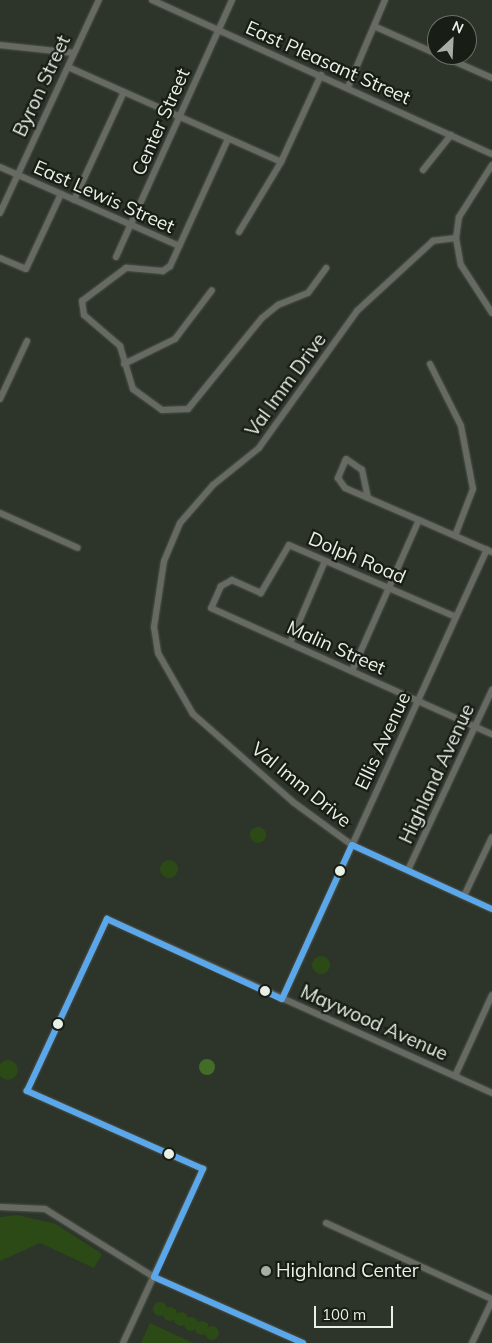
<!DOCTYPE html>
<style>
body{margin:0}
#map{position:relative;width:492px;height:1343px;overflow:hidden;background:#2d342a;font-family:Mulish,sans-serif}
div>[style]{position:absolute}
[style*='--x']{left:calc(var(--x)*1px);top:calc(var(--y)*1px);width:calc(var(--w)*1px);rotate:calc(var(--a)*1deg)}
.green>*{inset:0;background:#2b4a15}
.round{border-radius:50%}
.water>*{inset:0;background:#436c28}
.roads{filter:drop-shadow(0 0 1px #4c524a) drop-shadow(0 0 1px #4c524a)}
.minor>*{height:6px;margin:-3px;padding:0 3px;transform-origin:3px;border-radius:3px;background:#666a63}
.bus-1>*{height:6px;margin:-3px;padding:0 3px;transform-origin:3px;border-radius:3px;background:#5aa8eb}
.dots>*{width:14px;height:14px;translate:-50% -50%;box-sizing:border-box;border:2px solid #181d15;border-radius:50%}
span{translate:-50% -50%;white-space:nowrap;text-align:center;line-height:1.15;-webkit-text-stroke:4.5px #181d15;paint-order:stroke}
.street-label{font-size:19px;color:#e9f0e5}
.poi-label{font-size:19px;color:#e9f0e5}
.left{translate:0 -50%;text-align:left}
.north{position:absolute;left:427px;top:15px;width:50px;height:50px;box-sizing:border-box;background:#181d15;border:1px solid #6c7168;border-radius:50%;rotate:25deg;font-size:14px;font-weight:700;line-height:20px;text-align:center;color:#e9f0e5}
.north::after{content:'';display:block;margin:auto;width:18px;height:22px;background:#a7aea4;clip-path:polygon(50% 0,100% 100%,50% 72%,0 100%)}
.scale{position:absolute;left:314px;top:1306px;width:79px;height:22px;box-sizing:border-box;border:2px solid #e9f0e5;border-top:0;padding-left:6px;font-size:15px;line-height:18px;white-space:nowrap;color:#e9f0e5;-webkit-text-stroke:4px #181d15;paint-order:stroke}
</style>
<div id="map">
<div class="green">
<div class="round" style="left:250px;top:827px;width:16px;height:16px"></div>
<div class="round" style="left:160px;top:860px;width:18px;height:18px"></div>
<div class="round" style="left:312px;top:956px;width:18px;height:18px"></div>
<div class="round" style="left:-2px;top:1060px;width:20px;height:20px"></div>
<div style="clip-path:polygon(17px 1215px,56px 1224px,102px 1254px,94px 1268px,40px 1243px,0 1261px,0 1217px)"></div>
<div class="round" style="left:153px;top:1302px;width:14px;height:14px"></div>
<div class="round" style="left:163px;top:1307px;width:14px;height:14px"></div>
<div class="round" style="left:174px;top:1312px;width:14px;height:14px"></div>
<div class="round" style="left:184px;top:1317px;width:14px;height:14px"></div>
<div class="round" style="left:195px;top:1321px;width:14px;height:14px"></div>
<div style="clip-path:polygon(150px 1323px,193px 1343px,141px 1343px)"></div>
<div class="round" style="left:205px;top:1326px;width:14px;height:14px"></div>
</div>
<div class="water">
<div class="round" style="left:199px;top:1059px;width:16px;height:16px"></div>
</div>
<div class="roads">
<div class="minor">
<div style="--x:152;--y:0;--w:373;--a:24.4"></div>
<div style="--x:376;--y:27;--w:67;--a:23.9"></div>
<div style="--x:0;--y:45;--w:74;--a:6.2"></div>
<div style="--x:440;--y:55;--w:57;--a:23.9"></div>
<div style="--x:68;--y:67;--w:233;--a:24"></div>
<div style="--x:348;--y:87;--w:95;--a:-67"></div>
<div style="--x:228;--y:139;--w:140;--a:114.5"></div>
<div style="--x:170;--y:266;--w:9;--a:144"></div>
<div style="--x:163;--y:271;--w:37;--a:-175"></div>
<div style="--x:126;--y:268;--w:55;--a:143.1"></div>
<div style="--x:82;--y:301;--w:14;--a:82"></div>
<div style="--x:84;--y:315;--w:48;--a:40.7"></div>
<div style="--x:120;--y:346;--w:45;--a:73.2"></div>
<div style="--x:133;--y:389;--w:36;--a:36"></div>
<div style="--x:162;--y:410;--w:26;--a:-2"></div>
<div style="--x:188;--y:409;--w:117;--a:-50.9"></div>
<div style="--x:262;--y:318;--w:21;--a:-39"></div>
<div style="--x:278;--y:305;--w:32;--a:-22"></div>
<div style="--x:308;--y:293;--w:31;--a:-54"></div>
<div style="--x:492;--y:165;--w:62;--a:122.4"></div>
<div style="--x:459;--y:217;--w:21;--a:98"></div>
<div style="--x:456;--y:238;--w:27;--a:80"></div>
<div style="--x:461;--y:265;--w:57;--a:57.1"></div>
<div style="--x:0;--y:167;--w:196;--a:23.8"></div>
<div style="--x:423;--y:170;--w:45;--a:-51.3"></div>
<div style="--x:74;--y:200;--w:119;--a:-65.2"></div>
<div style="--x:0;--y:213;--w:235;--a:-65.1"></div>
<div style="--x:239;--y:232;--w:82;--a:-59"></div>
<div style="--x:281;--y:162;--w:96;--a:-65.3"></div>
<div style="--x:456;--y:238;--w:23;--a:173"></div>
<div style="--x:433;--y:241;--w:103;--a:137.4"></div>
<div style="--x:357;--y:311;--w:168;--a:125.6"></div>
<div style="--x:259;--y:448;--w:59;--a:141.2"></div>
<div style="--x:213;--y:485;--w:50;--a:131"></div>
<div style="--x:180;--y:523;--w:41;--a:112.8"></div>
<div style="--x:164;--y:561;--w:67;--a:98.6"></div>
<div style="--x:154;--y:627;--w:26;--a:81"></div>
<div style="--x:158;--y:653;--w:70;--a:60.2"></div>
<div style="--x:193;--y:714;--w:133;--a:41.3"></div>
<div style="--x:293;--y:802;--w:73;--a:36.1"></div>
<div style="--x:352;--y:845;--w:154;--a:24.6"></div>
<div style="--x:116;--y:257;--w:282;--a:-65.7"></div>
<div style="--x:0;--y:258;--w:28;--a:23"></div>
<div style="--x:26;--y:269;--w:83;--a:-65"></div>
<div style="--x:124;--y:364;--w:57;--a:-26.1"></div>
<div style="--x:175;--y:339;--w:61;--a:-52.9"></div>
<div style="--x:430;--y:364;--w:69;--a:63.4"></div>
<div style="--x:461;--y:426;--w:64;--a:79.2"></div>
<div style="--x:473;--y:489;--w:50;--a:111"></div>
<div style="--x:0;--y:399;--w:64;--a:-65"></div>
<div style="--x:368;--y:498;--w:29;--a:-102"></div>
<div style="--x:362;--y:470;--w:19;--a:-145"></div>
<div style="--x:346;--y:459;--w:21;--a:113"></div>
<div style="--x:338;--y:478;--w:12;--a:55"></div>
<div style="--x:345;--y:488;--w:81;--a:23.4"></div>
<div style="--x:419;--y:520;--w:80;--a:23.7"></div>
<div style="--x:0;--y:513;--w:85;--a:24.2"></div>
<div style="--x:456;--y:617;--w:182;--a:-156.7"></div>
<div style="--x:289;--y:545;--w:56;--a:120.3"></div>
<div style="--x:261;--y:593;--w:32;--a:-156"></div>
<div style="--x:232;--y:580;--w:13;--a:151"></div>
<div style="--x:221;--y:586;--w:24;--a:114"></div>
<div style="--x:211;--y:608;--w:308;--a:24.2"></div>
<div style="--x:290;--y:643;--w:89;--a:-66.9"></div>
<div style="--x:352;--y:671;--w:165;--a:-66.1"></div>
<div style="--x:408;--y:870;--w:199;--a:-65"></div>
<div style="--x:464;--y:896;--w:65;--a:-64.6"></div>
<div style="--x:282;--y:999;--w:494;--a:-65.5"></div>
<div style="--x:455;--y:1076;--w:89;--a:-65.4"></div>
<div style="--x:0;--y:1207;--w:45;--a:2.5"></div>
<div style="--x:45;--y:1209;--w:128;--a:32"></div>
<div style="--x:154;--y:1277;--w:163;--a:23.9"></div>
<div style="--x:326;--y:1223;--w:183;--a:24.6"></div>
<div style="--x:123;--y:1343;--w:192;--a:-65.3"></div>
<div style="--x:203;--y:1169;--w:193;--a:-156.1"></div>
<div style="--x:27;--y:1091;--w:190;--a:-65.1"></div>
<div style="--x:107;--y:919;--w:422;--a:24.3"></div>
<div style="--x:472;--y:1343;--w:47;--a:-64.5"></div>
</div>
</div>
<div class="bus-1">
<div style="--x:303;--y:1343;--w:163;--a:-156.1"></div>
<div style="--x:154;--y:1277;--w:119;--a:-65.6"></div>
<div style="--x:203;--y:1169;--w:193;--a:-156.1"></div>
<div style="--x:27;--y:1091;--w:190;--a:-65.1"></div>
<div style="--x:107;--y:919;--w:192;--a:24.6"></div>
<div style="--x:282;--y:999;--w:169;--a:-65.6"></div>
<div style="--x:352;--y:845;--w:154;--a:24.6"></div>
</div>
<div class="dots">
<div style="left:340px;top:871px;background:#e9f0e5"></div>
<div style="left:265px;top:991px;background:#e9f0e5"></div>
<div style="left:58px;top:1024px;background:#e9f0e5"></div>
<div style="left:169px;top:1154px;background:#e9f0e5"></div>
<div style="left:266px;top:1271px;background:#a7aea4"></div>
</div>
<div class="street-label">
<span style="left:328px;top:63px;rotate:24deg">East Pleasant Street</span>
<span style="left:42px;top:86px;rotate:-65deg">Byron Street</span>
<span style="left:161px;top:122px;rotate:-66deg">Center Street</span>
<span style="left:104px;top:197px;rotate:24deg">East Lewis Street</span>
<span style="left:286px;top:385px;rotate:-54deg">Val Imm Drive</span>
<span style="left:357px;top:558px;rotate:23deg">Dolph Road</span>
<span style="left:336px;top:648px;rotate:24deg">Malin Street</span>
<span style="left:383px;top:741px;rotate:-65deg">Ellis Avenue</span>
<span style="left:437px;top:774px;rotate:-65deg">Highland Avenue</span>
<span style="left:301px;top:785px;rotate:39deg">Val Imm Drive</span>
<span style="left:374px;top:1023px;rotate:24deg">Maywood Avenue</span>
</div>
<div class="poi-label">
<span class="left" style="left:276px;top:1271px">Highland Center</span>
</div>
<div class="north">N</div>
<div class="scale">100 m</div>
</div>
